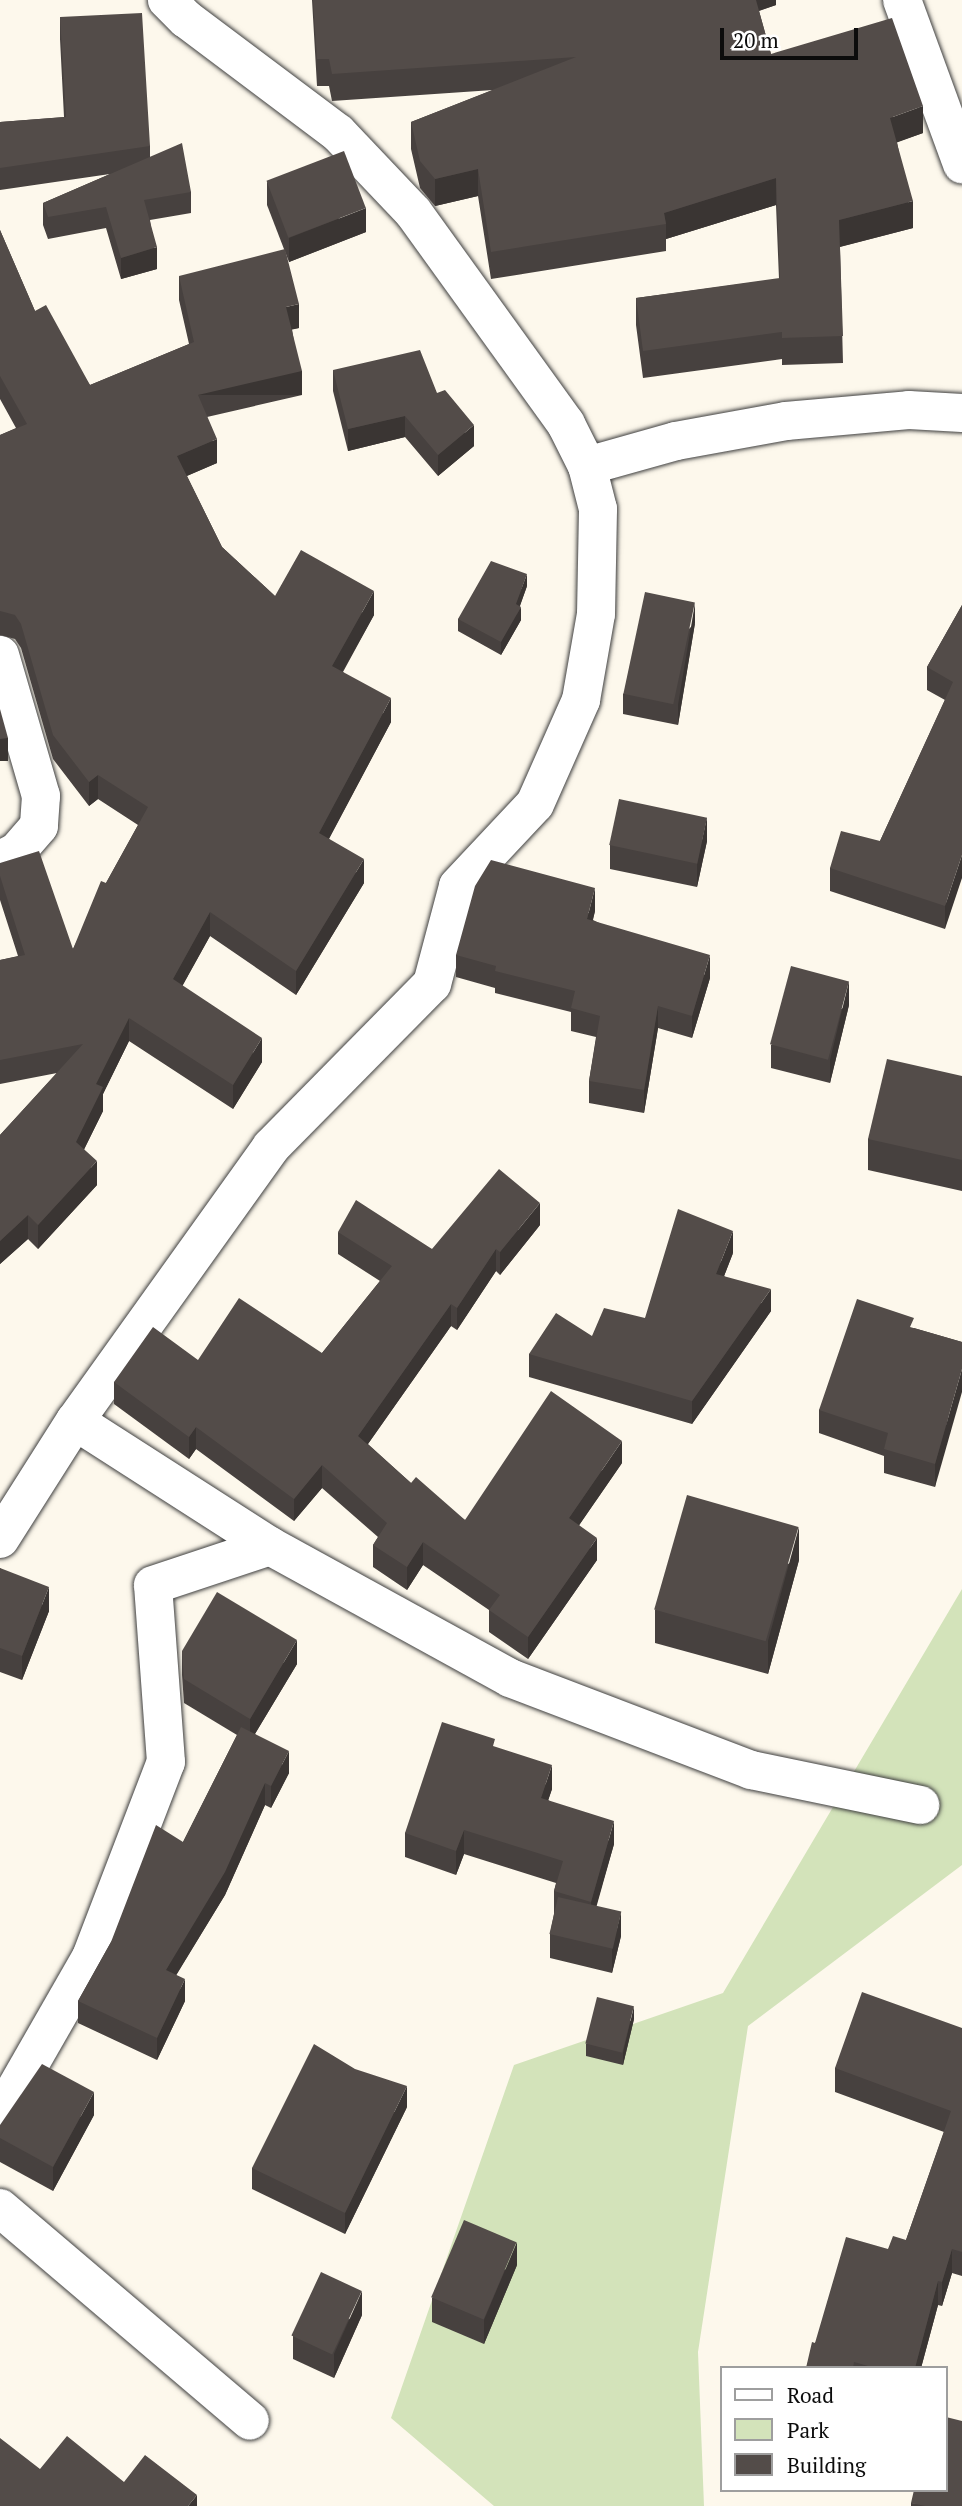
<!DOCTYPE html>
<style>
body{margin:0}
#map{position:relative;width:962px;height:2506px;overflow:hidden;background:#fdf8ec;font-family:"PT Serif",serif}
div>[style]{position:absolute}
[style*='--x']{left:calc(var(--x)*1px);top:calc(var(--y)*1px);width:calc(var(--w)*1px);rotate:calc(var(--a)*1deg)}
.green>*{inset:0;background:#d3e3ba}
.roads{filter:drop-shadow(0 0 2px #3f3f3f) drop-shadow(0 0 2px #3f3f3f)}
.minor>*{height:38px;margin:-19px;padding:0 19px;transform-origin:19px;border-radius:19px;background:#fff}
.wall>*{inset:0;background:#47413f}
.shaded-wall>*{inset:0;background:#3a3533;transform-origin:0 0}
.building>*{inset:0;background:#534c49;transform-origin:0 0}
span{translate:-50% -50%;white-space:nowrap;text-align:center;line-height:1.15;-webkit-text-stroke:7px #fff;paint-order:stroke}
.legend{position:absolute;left:720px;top:2366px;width:228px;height:126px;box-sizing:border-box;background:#fff;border:2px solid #9e9e9e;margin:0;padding:9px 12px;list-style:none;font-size:21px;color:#0c0c0c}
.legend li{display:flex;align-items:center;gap:14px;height:35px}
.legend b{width:35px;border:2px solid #9e9e9e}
.scale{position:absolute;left:720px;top:28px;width:138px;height:32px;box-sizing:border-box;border:4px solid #0c0c0c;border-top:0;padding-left:9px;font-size:21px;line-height:24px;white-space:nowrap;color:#0c0c0c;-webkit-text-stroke:5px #fff;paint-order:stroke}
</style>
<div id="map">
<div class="green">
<div style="clip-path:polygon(962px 1589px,962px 1865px,748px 2026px,698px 2352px,704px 2506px,494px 2506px,391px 2418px,514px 2065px,723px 1993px)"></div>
</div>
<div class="roads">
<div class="minor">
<div style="--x:902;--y:0;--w:175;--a:69.9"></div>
<div style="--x:587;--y:466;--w:92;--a:-15.7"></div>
<div style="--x:676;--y:441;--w:112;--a:-10.3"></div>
<div style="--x:786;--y:421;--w:123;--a:-5.1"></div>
<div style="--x:909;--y:410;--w:53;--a:3.2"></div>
<div style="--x:0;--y:655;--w:147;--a:73.8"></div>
<div style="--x:41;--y:796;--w:30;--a:94"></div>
<div style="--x:39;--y:826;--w:35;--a:131"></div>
<div style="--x:16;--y:852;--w:18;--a:153"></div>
<div style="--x:75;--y:1421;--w:232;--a:32.7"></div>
<div style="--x:270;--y:1546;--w:274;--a:28.8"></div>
<div style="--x:510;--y:1678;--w:258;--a:20.9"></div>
<div style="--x:751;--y:1770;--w:173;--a:11.7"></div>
<div style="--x:0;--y:1539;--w:140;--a:-57.6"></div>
<div style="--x:75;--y:1421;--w:337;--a:-54.4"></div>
<div style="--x:271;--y:1147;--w:229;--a:-45.4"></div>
<div style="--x:432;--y:984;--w:101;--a:-75.1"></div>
<div style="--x:458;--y:886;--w:112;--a:-46.8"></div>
<div style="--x:535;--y:804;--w:114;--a:-66.1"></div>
<div style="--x:581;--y:700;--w:87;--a:-80.1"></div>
<div style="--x:596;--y:614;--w:105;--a:-88.9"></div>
<div style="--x:598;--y:509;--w:44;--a:-104.3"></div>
<div style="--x:587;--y:466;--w:47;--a:-116.6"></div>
<div style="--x:566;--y:424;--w:261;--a:-125.8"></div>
<div style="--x:413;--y:212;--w:109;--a:-133.5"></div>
<div style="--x:338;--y:133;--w:190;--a:-143.1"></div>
<div style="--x:186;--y:19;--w:27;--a:-135"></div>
<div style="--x:0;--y:2116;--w:183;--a:-60.2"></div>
<div style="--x:91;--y:1957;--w:209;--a:-69"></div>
<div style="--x:166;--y:1762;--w:177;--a:-94.2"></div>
<div style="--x:153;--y:1585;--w:123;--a:-18.4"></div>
<div style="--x:0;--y:2208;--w:328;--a:40.4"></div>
</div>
</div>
<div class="wall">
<div style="clip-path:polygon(312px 0,776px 0,776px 5px,759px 11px,771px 54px,923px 133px,897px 142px,913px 228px,840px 247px,843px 363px,782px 365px,782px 359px,643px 378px,636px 325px,636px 298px,779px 279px,776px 205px,666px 239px,666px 251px,491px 279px,478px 196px,435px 206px,420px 188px,411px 149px,411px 122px,493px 90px,332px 101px,329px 86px,317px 86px)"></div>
<div style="clip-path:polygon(60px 17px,150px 146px,150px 157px,191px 192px,191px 213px,150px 220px,157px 269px,121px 279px,106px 228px,48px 239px,43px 225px,43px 203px,110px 174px,0 190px,0 122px,64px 117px,60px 39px)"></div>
<div style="clip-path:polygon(267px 182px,366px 232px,289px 262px,267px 205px)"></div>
<div style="clip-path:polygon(0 230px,35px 311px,90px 385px,189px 344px,179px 300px,179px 276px,299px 328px,292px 329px,302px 395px,207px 417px,217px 463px,187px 476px,222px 547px,275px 596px,374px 615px,343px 672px,391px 722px,329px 839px,364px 883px,296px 995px,210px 936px,182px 986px,262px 1062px,233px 1109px,129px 1041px,103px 1094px,103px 1111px,84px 1149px,97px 1185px,38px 1249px,28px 1239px,0 1264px,0 1135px,57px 1073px,0 1084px,0 960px,18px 956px,0 900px,0 863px,73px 949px,106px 883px,138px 825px,98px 799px,89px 806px,53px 759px,21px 648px,15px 639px,0 635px,0 435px,16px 428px,0 399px)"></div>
<div style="clip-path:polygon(333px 370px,437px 393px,474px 446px,438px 476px,405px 437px,348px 451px,333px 391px)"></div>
<div style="clip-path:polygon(527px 586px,520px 606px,521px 620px,501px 655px,458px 631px,458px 619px)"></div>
<div style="clip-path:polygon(962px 605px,945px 929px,830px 891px,830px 868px,880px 841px,945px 700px,927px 690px,927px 667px)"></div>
<div style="clip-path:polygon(695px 623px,678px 725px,623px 714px,623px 694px)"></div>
<div style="clip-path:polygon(707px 841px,697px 887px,610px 869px,610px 845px)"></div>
<div style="clip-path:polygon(595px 911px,593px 920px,710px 978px,692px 1038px,658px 1028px,644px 1113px,589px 1103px,589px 1081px,596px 1037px,571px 1031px,571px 1012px,495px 993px,495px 988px,456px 977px,456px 955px)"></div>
<div style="clip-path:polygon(849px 1005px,830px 1083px,771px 1068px,771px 1045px)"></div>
<div style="clip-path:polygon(962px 1076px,962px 1191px,868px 1170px,868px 1139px)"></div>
<div style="clip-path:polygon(540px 1225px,500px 1275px,496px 1271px,457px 1330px,451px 1326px,368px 1444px,411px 1483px,465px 1520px,622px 1463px,579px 1525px,597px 1560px,528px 1659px,489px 1632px,489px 1610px,423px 1565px,407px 1590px,373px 1567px,373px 1545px,378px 1537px,322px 1488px,294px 1521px,196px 1449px,189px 1459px,114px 1404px,114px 1382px,198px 1360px,322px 1353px,380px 1281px,338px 1254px,338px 1232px,432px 1249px)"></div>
<div style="clip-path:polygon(733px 1253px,724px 1276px,771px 1311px,692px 1424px,529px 1377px,529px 1354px,592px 1336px,645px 1318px)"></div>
<div style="clip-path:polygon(914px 1328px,962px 1342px,935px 1487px,884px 1473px,884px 1456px,819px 1433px,819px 1410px)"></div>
<div style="clip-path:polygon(799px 1560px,768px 1674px,655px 1643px,655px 1610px)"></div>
<div style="clip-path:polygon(0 1568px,49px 1611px,22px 1680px,0 1672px)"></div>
<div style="clip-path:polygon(182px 1651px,297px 1664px,255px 1734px,289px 1773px,271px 1808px,265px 1805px,225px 1895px,176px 1975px,185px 2001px,157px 2060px,78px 2023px,78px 2001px,111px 1942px,183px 1842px,237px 1735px,184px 1703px,182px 1675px)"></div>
<div style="clip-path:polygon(495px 1747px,552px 1789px,548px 1800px,614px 1844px,596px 1906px,621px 1936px,612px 1973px,550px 1958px,550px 1934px,554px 1914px,554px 1891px,556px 1883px,464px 1854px,456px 1875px,405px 1857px,405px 1833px)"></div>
<div style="clip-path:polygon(634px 2019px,623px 2065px,586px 2056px,586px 2044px)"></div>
<div style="clip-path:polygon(962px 2028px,962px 2276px,952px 2273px,942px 2306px,938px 2305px,921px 2368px,806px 2368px,815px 2343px,888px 2249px,906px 2240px,944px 2132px,835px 2092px,835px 2068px)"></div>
<div style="clip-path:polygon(407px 2107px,345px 2234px,252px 2189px,252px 2168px)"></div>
<div style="clip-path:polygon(94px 2115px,53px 2191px,0 2162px,0 2125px)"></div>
<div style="clip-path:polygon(517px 2265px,484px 2344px,432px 2322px,432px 2298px)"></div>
<div style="clip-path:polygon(362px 2315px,334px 2378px,293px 2359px,293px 2336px)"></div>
<div style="clip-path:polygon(911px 2503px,962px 2506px,911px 2506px)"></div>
</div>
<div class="shaded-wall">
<div style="clip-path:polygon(752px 0,776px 0,776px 5px,752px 13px)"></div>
<div style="clip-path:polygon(923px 106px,923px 133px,890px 145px,890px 118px)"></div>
<div style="clip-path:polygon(478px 169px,478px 196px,435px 206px,435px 179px)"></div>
<div style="clip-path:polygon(776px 178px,776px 205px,666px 239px,666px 224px,664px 213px)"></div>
<div style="clip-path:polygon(913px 201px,913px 228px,839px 247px,839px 220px)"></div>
<div style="clip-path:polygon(366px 208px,366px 232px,289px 262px,289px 238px)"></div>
<div style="clip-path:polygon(157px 247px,157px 269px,121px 279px,121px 258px)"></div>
<div style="clip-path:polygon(299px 304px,299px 328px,286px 331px,286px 307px)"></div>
<div style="left:302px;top:371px;width:24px;height:107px;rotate:90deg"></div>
<div style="clip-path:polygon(405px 416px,405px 437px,348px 451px,348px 429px)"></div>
<div style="clip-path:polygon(474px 425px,474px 446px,438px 476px,438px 455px)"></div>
<div style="clip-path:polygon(217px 439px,217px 463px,177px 480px,177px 456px)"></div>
<div style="clip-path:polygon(527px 574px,527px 586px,516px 616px,521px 607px,521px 620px,501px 655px,501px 642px)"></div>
<div style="clip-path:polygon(374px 591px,374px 615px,332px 690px,332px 666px)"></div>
<div style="clip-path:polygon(695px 603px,695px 623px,678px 725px,678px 705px)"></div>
<div style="clip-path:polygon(391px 698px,391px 722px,319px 857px,319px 833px)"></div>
<div style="left:8px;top:738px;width:23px;height:8px;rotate:90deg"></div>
<div style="clip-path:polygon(98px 775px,98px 799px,89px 806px,89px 782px)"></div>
<div style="clip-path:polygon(707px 817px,707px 841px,697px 887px,697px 863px)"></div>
<div style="clip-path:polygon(962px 855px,962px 878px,945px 929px,945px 906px)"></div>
<div style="clip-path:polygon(364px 859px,364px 883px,296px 995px,296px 971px)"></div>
<div style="clip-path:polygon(595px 888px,595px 911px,587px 941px,587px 919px)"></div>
<div style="clip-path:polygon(210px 912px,210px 936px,173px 1003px,173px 979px)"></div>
<div style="clip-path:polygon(710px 955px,710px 978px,692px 1038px,692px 1016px)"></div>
<div style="clip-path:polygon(849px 981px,849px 1005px,830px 1083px,830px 1060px)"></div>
<div style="clip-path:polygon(658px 1006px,658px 1028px,644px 1113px,644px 1090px)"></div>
<div style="clip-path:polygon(129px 1018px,129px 1041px,103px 1094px,103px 1111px,76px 1166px,76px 1142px,96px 1084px)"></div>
<div style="clip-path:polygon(262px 1038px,262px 1062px,233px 1109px,233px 1085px)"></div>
<div style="clip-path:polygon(97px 1161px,97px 1185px,38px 1249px,38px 1225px)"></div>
<div style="clip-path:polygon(540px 1203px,540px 1225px,500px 1275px,500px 1252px)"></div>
<div style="clip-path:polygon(28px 1215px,28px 1239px,0 1264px,0 1241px)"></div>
<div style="clip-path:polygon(733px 1231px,733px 1253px,716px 1297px,716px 1274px)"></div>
<div style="clip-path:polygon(496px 1249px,496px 1271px,457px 1330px,457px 1308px)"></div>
<div style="clip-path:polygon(771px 1289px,771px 1311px,692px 1424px,692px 1401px)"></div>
<div style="clip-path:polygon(451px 1304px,451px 1326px,358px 1458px,358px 1436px)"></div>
<div style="clip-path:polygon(962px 1369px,962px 1392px,935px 1487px,935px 1464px)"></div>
<div style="clip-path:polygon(196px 1427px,196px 1449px,189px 1459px,189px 1437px)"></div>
<div style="clip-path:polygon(622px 1441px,622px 1463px,569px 1540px,569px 1518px)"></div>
<div style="clip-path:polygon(322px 1465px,322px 1488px,294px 1521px,294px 1499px)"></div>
<div style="clip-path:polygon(799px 1527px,799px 1560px,768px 1674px,768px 1641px)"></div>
<div style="clip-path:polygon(597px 1538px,597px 1560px,528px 1659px,528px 1637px)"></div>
<div style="clip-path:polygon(423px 1542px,423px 1565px,407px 1590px,407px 1567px)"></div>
<div style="clip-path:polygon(49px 1587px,49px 1611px,22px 1680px,22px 1656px)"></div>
<div style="clip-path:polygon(297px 1640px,297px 1664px,250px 1742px,250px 1719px)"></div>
<div style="clip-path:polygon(289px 1751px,289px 1773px,271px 1808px,271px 1786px)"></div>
<div style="clip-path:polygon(552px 1765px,552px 1789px,541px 1822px,541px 1798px)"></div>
<div style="clip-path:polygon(265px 1783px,265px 1805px,225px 1895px,166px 1992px,166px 1970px)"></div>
<div style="clip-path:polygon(614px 1821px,614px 1844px,591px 1926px,591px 1902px)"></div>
<div style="clip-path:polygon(464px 1830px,464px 1854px,456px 1875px,456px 1851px)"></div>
<div style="clip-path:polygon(621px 1912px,621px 1936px,612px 1973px,612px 1949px)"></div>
<div style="clip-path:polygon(185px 1979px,185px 2001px,157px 2060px,157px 2038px)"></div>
<div style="clip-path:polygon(634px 2006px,634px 2019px,623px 2065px,623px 2053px)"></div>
<div style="clip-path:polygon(407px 2086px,407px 2107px,345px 2234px,345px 2213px)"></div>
<div style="clip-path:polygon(94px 2092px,94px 2115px,53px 2191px,53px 2167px)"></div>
<div style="clip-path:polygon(517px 2242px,517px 2265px,484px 2344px,484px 2320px)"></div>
<div style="clip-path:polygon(952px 2249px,952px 2273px,942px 2306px,942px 2282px)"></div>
<div style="clip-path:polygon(938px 2281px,938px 2305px,921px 2368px,915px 2368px)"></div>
<div style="clip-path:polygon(362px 2291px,362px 2315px,334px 2378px,334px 2354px)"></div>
<div style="clip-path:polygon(197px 2495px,197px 2506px,188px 2506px)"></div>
</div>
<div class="building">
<div style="clip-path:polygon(313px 0,756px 0,771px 54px,892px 18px,923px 106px,890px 118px,913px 201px,839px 220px,843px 336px,782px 338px,782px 332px,643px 351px,636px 298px,780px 278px,776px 178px,664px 213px,666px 224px,491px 252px,478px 169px,435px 179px,420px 161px,411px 122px,576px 57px,332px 74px,329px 59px,317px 59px)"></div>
<div style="clip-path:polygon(142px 13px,150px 146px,0 168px,0 122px,66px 117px,60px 17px)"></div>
<div style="clip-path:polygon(182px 143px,191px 192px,144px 200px,157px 247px,121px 258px,106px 207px,48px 217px,43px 203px)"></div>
<div style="left:344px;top:151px;width:61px;height:83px;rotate:69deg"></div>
<div style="clip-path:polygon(0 230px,35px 311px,46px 305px,90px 385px,194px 342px,179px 276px,285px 249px,299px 304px,286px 307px,302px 371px,198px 395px,217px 439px,177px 456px,222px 547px,275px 596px,301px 550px,374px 591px,332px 666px,391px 698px,319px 833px,364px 859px,296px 971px,210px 912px,173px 979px,262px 1038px,233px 1085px,129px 1018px,96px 1084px,103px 1087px,76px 1142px,97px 1161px,38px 1225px,28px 1215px,0 1241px,0 1135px,83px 1044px,0 1060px,0 960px,25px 955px,0 876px,0 863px,39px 851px,73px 949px,101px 881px,106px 883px,148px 807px,98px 775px,89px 782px,53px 735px,21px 624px,15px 615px,0 611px,0 435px,27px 424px,0 376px)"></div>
<div style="clip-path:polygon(420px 350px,437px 393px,445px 390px,474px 425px,438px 455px,405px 416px,348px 429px,333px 370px)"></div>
<div style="clip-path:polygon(491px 561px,527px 574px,516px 604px,521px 607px,501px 642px,458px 619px)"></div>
<div style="left:645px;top:592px;width:51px;height:104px;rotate:12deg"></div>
<div style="clip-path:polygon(962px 605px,962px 855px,945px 906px,830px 868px,841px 831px,880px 841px,953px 682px,927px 667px)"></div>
<div style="clip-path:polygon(0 709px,8px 738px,0 739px)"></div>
<div style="left:619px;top:799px;width:90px;height:47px;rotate:12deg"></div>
<div style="clip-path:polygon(491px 860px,595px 888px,587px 919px,710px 955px,692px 1016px,658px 1006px,644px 1090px,589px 1081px,600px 1016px,571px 1008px,575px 991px,495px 971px,496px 966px,456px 955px,475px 886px)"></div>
<div style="left:791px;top:966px;width:60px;height:81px;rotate:15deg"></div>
<div style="clip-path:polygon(887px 1059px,962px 1076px,962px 1160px,868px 1139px)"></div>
<div style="clip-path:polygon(499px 1169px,540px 1203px,500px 1252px,496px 1249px,457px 1308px,451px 1304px,358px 1436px,411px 1483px,416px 1477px,465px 1520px,551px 1391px,622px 1441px,569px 1518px,597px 1538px,528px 1637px,489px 1610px,500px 1595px,423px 1542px,407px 1567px,373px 1545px,387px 1523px,322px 1465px,294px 1499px,196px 1427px,189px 1437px,114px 1382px,153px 1327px,198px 1360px,239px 1298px,322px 1353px,392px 1266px,338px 1232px,356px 1200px,432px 1249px)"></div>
<div style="clip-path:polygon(678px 1209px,733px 1231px,716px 1274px,771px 1289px,692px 1401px,529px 1354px,556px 1313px,592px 1336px,604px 1308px,645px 1318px)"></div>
<div style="clip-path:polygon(857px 1299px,914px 1318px,910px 1327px,962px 1342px,962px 1369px,935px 1464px,884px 1449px,888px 1433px,819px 1410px)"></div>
<div style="left:687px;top:1495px;width:116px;height:119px;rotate:16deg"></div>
<div style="clip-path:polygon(0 1568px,49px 1587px,22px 1656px,0 1648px)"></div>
<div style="clip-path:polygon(217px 1592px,297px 1640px,250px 1719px,184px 1679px,182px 1651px)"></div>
<div style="clip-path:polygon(442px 1722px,495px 1739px,493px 1746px,552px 1765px,541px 1798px,614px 1821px,591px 1902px,554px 1891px,563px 1861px,464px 1830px,456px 1851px,405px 1833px)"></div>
<div style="clip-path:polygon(241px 1727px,289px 1751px,271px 1786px,265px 1783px,225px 1872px,166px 1970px,185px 1979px,157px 2038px,78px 2001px,111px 1942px,156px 1825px,183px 1842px)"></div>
<div style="left:558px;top:1897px;width:65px;height:38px;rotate:13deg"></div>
<div style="clip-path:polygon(862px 1992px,962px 2028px,962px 2252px,952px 2249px,942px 2282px,938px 2281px,915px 2368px,875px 2368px,854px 2362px,853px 2368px,806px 2368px,812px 2342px,815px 2343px,846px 2237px,888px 2249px,893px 2236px,906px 2240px,951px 2111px,835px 2068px)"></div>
<div style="left:597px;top:1997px;width:38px;height:48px;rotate:14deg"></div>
<div style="clip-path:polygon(314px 2044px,355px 2069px,407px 2086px,345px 2213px,252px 2168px)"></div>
<div style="clip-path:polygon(42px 2064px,94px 2092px,53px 2167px,0 2138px,0 2125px)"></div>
<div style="left:464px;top:2220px;width:57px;height:84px;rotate:23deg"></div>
<div style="left:321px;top:2272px;width:45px;height:70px;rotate:25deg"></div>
<div style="clip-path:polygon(946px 2417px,962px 2421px,962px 2506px,925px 2506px,911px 2503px,914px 2490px,946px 2490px)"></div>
<div style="clip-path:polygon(67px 2436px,124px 2482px,145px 2455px,197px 2495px,188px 2506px,0 2506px,0 2438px,40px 2469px)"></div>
</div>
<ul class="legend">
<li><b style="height:9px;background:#fff"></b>Road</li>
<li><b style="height:19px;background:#d3e3ba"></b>Park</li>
<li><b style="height:19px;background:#534c49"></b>Building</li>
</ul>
<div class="scale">20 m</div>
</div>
